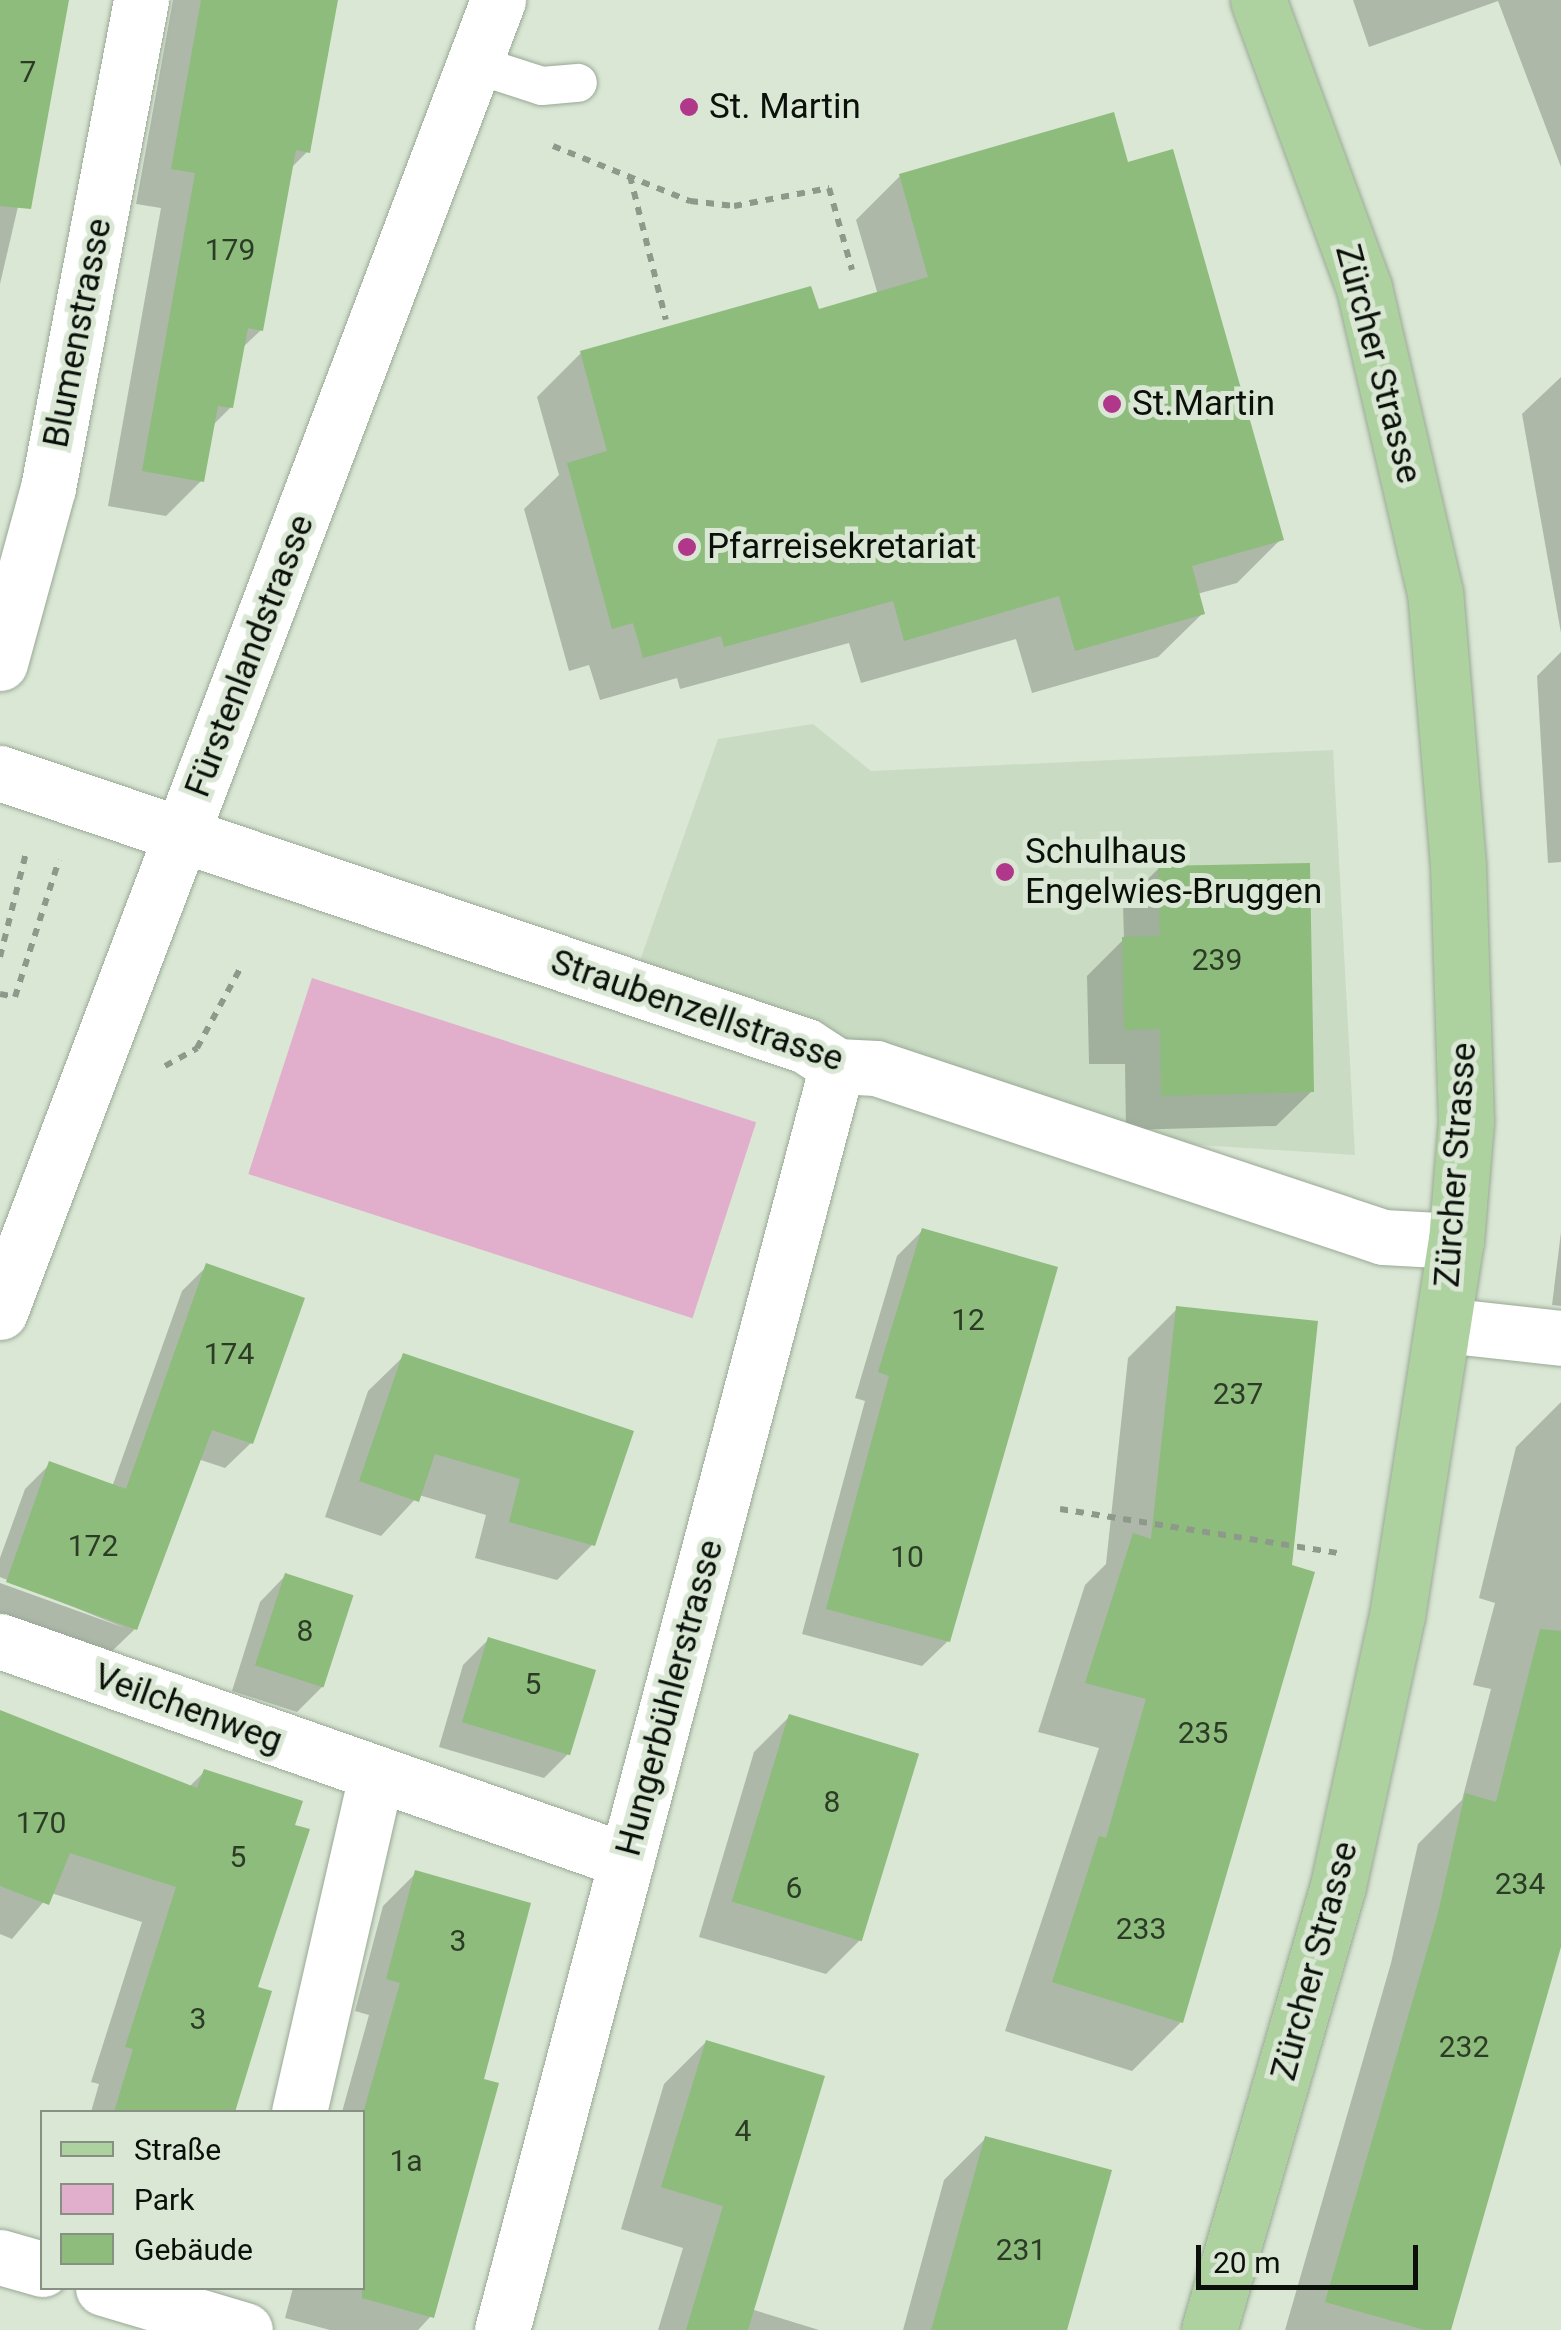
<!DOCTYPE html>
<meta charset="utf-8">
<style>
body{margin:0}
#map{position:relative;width:1561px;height:2330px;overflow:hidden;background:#d9e7d4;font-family:Roboto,sans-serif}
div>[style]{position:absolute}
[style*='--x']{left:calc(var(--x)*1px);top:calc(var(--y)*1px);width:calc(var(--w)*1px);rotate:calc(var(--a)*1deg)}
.built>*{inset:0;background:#c9dcc3}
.green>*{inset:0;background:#e1aecc;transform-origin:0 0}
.shadow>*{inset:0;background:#0003}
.building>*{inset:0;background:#8dbc7c;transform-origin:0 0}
.path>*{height:6px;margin-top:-3px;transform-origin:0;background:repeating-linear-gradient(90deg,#8e998b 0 8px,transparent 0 16px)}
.roads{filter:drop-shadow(0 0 2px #9aa896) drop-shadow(0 0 2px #9aa896)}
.service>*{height:38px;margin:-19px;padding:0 19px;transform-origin:19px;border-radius:19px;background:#fff}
.minor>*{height:55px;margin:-27.5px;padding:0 27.5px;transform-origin:27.5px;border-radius:27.5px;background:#fff}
.secondary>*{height:55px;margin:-27.5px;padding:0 27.5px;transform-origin:27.5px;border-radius:27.5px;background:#fff}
.primary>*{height:55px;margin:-27.5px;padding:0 27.5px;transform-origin:27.5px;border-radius:27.5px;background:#add19f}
.dots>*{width:28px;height:28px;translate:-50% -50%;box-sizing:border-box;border:5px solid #d9e7d4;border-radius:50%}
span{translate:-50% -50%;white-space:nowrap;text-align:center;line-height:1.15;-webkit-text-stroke:10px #d9e7d4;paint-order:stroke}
.number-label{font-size:30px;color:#2c3b26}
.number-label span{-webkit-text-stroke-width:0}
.poi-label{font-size:35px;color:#0b100a}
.left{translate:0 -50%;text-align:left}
.street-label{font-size:35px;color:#0b100a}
.legend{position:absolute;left:40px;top:2110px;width:325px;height:180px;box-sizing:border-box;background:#d9e7d4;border:2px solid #879183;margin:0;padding:12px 18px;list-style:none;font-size:30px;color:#0b100a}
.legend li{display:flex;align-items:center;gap:20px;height:50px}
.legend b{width:50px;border:2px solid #879183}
.scale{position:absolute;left:1196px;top:2245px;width:222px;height:45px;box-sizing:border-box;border:5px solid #0b100a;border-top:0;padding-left:12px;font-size:30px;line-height:35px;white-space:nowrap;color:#0b100a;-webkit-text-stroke:8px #d9e7d4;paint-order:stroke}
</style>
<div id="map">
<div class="built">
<div style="clip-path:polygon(813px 724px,871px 771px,1333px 750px,1355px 1155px,1184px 1144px,842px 1043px,636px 972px,718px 739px)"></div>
</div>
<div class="green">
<div style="left:312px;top:978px;width:467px;height:206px;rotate:18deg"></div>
</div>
<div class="shadow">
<div style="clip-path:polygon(0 0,66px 0,0 284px)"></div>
<div style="clip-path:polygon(173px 0,335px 0,308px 151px,290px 169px,261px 330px,241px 349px,231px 407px,211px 427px,202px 480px,166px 516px,108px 506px,161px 208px,136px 204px)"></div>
<div style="clip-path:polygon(1353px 0,1561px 0,1561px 167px,1498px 1px,1369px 47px)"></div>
<div style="clip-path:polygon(1126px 165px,1281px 539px,1237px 583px,1197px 594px,1202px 614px,1158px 657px,1032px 693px,1016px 639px,861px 683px,849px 643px,680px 689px,677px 678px,600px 700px,589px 665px,569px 671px,524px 509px,559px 475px,537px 397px,581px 353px,817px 312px,878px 295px,856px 220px,900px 176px)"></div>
<div style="clip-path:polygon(1561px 377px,1561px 633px,1522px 414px)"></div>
<div style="clip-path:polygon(1561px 652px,1561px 862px,1548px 863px,1537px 676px)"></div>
<div style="clip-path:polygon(1159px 868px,1312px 1091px,1276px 1126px,1126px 1130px,1125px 1064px,1089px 1064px,1087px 976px,1124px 939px,1123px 904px)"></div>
<div style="clip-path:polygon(922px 1231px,948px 1641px,922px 1666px,802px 1634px,865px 1401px,855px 1398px,897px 1256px)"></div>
<div style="clip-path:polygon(1561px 1232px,1561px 1306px,1552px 1305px)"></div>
<div style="clip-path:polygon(207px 1266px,251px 1443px,225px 1468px,198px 1459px,135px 1629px,109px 1654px,0 1614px,0 1583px,125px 1628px,0 1577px,0 1558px,25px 1489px,50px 1464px,112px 1487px,182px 1291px)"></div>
<div style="clip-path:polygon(1177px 1309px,1181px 2022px,1132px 2071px,1005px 2031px,1099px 1748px,1038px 1732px,1085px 1585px,1106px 1564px,1128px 1358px)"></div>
<div style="clip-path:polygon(404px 1356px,593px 1544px,557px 1580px,475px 1558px,486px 1515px,419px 1495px,381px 1536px,325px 1517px,368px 1391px)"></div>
<div style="clip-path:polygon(1561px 1402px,1561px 1942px,1448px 2330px,1285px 2330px,1391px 1963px,1418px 1844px,1462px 1800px,1491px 1689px,1473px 1685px,1495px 1603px,1479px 1598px,1516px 1447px)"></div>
<div style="clip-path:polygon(285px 1576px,323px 1686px,297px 1712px,232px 1691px,260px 1602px)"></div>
<div style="clip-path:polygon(489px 1639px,569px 1753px,544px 1778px,439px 1747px,463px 1665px)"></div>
<div style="clip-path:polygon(0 1713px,188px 1788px,205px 1771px,255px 1988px,224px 2112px,91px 2112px,99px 2084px,91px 2082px,142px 1922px,51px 1893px,12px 1939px,0 1934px)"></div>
<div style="clip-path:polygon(790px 1716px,861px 1939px,826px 1974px,699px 1937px,754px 1752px)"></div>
<div style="clip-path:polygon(416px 1873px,480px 2080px,431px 2316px,418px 2330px,330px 2330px,285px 2318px,293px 2288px,362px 2288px,362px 2112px,342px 2112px,369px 2015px,355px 2011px,383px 1906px)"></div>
<div style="clip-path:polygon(706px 2042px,751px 2309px,819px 2330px,658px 2330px,683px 2248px,621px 2229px,664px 2084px)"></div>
<div style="clip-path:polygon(986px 2138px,1064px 2330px,903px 2330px,944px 2180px)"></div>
</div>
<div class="building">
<div style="clip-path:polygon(0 0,69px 0,31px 209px,0 206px)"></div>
<div style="clip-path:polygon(201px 0,338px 0,310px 153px,296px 150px,263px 331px,248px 328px,233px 408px,218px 406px,204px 482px,142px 471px,195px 173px,171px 169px)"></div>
<div style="clip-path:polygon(1114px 112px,1128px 162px,1173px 149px,1284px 540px,1192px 566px,1205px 614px,1075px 651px,1059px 596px,904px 641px,893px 601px,724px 647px,721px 636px,643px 658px,633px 623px,612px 629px,567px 463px,607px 451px,580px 351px,811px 286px,819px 309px,928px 277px,899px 174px)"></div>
<div style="clip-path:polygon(1310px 863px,1314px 1092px,1161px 1096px,1160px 1029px,1124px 1030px,1122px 937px,1160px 936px,1158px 866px)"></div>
<div style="clip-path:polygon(922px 1228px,1058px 1267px,950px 1642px,826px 1609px,889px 1376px,878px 1372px)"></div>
<div style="clip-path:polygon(206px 1263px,305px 1298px,253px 1444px,212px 1430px,137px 1630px,6px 1582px,49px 1461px,126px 1489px)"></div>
<div style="clip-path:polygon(1176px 1306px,1318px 1321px,1292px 1565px,1315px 1572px,1183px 2023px,1052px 1982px,1099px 1836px,1106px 1838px,1146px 1699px,1085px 1683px,1133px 1533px,1151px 1539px)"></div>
<div style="clip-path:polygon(403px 1353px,634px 1431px,595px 1546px,509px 1522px,520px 1479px,435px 1454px,419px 1502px,359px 1481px)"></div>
<div style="left:285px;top:1573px;width:72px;height:97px;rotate:18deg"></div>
<div style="clip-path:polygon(1540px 1629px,1561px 1631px,1561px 1947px,1451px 2330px,1425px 2330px,1325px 2302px,1438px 1913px,1465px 1793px,1496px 1802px)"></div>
<div style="left:488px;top:1637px;width:113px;height:89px;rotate:17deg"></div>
<div style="clip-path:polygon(0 1710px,197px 1788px,204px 1769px,303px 1801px,295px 1825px,310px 1829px,258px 1987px,272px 1991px,235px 2112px,114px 2112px,133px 2049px,125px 2047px,176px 1887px,70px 1853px,49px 1905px,0 1886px)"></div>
<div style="left:789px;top:1714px;width:136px;height:196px;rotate:17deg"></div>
<div style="clip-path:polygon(415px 1870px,531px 1903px,484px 2079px,499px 2083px,434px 2318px,362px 2298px,362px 2117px,400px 1983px,386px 1979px)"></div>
<div style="clip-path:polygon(706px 2040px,825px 2076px,748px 2330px,686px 2330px,723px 2206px,661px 2187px)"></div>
<div style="clip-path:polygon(985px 2136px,1112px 2170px,1067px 2330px,931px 2330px)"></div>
</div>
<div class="path">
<div style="--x:553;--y:146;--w:148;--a:21.9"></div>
<div style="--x:690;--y:201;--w:44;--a:6.5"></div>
<div style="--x:734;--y:206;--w:97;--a:-10.7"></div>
<div style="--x:829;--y:188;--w:85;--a:74.3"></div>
<div style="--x:630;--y:176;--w:148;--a:76"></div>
<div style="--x:0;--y:957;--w:107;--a:-76"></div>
<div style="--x:0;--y:994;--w:15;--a:11"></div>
<div style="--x:15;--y:997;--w:144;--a:-72.2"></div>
<div style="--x:165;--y:1066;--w:37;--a:-29"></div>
<div style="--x:197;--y:1048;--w:92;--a:-61.5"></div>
<div style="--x:1060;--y:1509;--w:282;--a:9"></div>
</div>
<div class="roads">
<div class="service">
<div style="--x:474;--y:64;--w:71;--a:17.9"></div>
<div style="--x:542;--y:86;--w:36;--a:-5"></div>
</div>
<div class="minor">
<div style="--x:0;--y:663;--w:181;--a:-74.7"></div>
<div style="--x:48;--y:488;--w:497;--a:-79.2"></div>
<div style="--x:0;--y:773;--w:851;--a:18.71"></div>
<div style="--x:806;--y:1046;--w:37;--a:33"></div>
<div style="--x:837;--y:1066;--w:39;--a:3"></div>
<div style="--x:876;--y:1068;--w:534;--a:18.43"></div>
<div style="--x:1383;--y:1237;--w:73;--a:3.1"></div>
<div style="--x:1444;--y:1325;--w:118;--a:6.3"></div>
<div style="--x:0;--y:1641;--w:664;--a:19.33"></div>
<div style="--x:299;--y:2112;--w:344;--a:-77.1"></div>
<div style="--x:0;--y:2257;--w:44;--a:15.9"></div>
<div style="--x:103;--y:2288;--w:148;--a:16.5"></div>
<div style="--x:502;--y:2330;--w:1308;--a:-75.16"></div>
</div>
<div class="secondary">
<div style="--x:0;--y:1312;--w:1403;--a:-69.21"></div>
</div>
<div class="primary">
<div style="--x:1209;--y:2330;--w:462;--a:-73.8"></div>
<div style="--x:1338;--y:1886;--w:276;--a:-77.7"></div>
<div style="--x:1397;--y:1616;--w:380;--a:-81.1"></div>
<div style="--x:1456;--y:1241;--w:120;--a:-85.2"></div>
<div style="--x:1466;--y:1121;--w:256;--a:-91.8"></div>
<div style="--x:1458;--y:865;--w:273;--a:-94.8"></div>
<div style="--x:1435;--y:593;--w:313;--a:-103.1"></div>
<div style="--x:1364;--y:288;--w:307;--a:-110.2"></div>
</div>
</div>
<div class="dots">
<div style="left:689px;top:107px;background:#b1378b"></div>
<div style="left:1112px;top:404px;background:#b1378b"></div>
<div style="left:687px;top:547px;background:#b1378b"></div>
<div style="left:1005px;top:872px;background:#b1378b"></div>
</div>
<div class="number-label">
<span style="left:28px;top:72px">7</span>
<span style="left:230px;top:250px">179</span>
<span style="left:1217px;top:960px">239</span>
<span style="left:968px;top:1320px">12</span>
<span style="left:229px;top:1354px">174</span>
<span style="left:1238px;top:1394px">237</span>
<span style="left:93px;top:1546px">172</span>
<span style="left:907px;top:1557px">10</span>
<span style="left:305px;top:1631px">8</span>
<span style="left:533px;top:1684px">5</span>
<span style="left:1203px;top:1733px">235</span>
<span style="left:832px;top:1802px">8</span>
<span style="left:41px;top:1823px">170</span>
<span style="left:238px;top:1857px">5</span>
<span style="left:1520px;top:1884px">234</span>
<span style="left:794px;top:1888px">6</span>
<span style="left:1141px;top:1929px">233</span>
<span style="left:458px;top:1941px">3</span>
<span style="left:198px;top:2019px">3</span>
<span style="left:1464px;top:2047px">232</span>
<span style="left:743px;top:2131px">4</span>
<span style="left:406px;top:2161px">1a</span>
<span style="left:1021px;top:2250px">231</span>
</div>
<div class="poi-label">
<span class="left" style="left:709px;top:107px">St. Martin</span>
<span class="left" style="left:1132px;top:404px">St.Martin</span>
<span class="left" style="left:707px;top:547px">Pfarreisekretariat</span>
<span class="left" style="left:1025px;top:872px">Schulhaus<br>Engelwies-Bruggen</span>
</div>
<div class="street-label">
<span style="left:78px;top:333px;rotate:-79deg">Blumenstrasse</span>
<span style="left:1378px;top:364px;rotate:75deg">Zürcher Strasse</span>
<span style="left:250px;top:656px;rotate:-69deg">Fürstenlandstrasse</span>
<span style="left:697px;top:1011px;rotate:19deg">Straubenzellstrasse</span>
<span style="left:1456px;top:1165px;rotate:-86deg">Zürcher Strasse</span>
<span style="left:670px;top:1698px;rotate:-75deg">Hungerbühlerstrasse</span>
<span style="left:188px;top:1709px;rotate:20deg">Veilchenweg</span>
<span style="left:1315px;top:1961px;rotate:-75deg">Zürcher Strasse</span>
</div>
<ul class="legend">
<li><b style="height:12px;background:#add19f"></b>Straße</li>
<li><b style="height:28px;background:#e1aecc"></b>Park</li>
<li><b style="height:28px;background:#8dbc7c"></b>Gebäude</li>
</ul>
<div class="scale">20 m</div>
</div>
